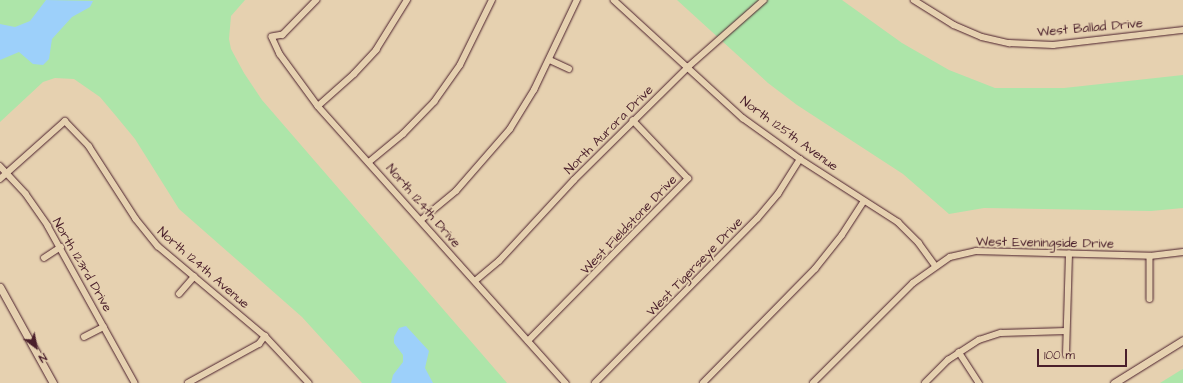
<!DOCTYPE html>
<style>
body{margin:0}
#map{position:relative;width:1183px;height:383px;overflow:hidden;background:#e6d1b0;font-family:"Architects Daughter",sans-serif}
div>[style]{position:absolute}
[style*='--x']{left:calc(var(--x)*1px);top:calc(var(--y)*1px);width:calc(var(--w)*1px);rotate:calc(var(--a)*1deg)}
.green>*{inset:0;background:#ade5a9}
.water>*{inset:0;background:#9dd0fa}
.roads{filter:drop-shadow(0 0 1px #4a1f2b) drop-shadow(0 0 1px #4a1f2b)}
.minor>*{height:5.5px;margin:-2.75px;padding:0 2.75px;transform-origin:2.75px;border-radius:2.75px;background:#e6d1b0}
.tertiary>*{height:7px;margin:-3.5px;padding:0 3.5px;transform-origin:3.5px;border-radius:3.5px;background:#e6d1b0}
span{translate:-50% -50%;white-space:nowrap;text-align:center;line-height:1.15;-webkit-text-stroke:3.5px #e6d1b0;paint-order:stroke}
.street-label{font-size:13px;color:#4a1f2b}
.north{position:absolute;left:16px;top:327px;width:40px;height:40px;-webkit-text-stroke:3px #e6d1b0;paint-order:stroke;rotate:148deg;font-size:11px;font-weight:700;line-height:16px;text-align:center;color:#4a1f2b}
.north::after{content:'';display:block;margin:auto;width:14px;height:18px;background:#4a1f2b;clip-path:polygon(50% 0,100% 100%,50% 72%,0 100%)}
.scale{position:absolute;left:1037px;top:349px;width:90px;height:18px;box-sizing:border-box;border:2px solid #4a1f2b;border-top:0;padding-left:5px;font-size:12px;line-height:14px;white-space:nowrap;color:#4a1f2b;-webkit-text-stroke:3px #e6d1b0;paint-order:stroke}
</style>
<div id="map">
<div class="green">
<div style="clip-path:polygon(0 0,245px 0,231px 16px,229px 39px,231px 49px,244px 73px,262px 100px,507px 383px,362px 383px,302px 317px,179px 209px,135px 139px,116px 116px,100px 97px,74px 79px,55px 78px,43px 82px,0 122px)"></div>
<div style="clip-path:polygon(677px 0,842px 0,902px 43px,949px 70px,995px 88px,1064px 88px,1183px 75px,1183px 208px,1151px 211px,984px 208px,949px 214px,903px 174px,797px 105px,768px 83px)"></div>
<div style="clip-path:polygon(1183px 369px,1183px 383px,1160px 383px,1181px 370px)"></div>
</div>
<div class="water">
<div style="clip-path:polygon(46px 0,93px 1px,90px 7px,72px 17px,52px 39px,49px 59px,43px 65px,33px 64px,19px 52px,0 60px,0 24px,15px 27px,30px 21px)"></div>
<div style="clip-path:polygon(406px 326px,429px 351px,425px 368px,433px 383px,391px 383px,393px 375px,403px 362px,403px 355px,394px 343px,394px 337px,399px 328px)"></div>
</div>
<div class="roads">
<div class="minor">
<div style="--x:317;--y:0;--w:49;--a:134.2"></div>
<div style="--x:283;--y:35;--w:11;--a:170"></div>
<div style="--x:272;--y:37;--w:19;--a:65"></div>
<div style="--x:280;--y:54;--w:64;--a:53.8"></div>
<div style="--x:318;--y:106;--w:372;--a:48.2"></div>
<div style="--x:614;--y:0;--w:175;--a:42.5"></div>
<div style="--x:743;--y:118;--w:70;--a:35.7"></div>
<div style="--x:800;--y:159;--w:117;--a:32.7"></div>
<div style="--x:898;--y:222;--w:30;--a:45"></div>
<div style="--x:919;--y:243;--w:27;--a:54"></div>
<div style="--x:914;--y:0;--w:47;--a:32"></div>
<div style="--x:954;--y:25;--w:30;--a:23"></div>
<div style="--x:982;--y:37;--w:28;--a:13"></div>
<div style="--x:1009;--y:43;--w:44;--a:2.6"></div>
<div style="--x:1053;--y:45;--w:131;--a:-6.6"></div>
<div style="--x:550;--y:60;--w:21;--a:25"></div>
<div style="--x:318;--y:106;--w:48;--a:-41.6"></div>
<div style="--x:354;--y:74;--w:33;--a:-47"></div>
<div style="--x:376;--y:50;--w:59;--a:-58.2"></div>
<div style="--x:369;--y:162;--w:44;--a:-39.5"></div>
<div style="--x:403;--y:134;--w:45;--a:-45.9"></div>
<div style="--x:434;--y:102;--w:45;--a:-54.9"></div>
<div style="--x:460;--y:65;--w:72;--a:-63.8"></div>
<div style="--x:0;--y:166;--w:38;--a:47"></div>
<div style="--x:26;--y:194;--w:39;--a:55"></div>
<div style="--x:48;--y:226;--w:179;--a:61"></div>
<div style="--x:0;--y:179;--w:87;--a:-41.7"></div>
<div style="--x:65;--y:121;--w:35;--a:46"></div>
<div style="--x:89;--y:146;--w:87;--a:57.2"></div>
<div style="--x:136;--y:219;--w:35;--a:51"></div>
<div style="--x:158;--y:246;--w:140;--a:40.1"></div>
<div style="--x:265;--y:336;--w:64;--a:46.9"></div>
<div style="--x:421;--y:220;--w:45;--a:-39.6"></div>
<div style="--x:456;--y:191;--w:82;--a:-48.9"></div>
<div style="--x:510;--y:129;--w:46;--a:-58.4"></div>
<div style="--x:534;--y:90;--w:100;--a:-64.5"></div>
<div style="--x:1150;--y:256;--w:43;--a:90"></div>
<div style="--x:44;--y:258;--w:20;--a:-33"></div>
<div style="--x:475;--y:281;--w:31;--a:-40"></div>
<div style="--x:499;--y:261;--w:110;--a:-47.2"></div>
<div style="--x:574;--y:180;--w:161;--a:-44.7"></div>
<div style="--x:688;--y:67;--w:101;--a:-41.4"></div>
<div style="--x:179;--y:294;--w:23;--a:-49"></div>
<div style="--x:84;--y:337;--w:22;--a:-27"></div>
<div style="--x:528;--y:341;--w:228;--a:-45.4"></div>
<div style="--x:688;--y:179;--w:80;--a:-133.5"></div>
<div style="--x:959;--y:352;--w:37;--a:57"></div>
<div style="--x:1066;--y:355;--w:101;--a:-88.3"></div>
<div style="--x:188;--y:383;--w:81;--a:-28.8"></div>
<div style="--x:259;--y:344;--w:10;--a:-53"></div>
<div style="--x:595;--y:383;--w:231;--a:-45.4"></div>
<div style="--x:757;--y:219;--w:33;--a:-50"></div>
<div style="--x:778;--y:194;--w:41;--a:-57.8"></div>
<div style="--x:703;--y:383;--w:160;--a:-45.5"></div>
<div style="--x:815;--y:269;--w:43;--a:-51.5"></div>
<div style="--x:842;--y:235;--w:40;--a:-57.1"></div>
<div style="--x:813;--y:383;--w:141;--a:-45"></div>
<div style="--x:913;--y:283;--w:45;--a:-35.1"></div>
<div style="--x:950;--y:257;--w:27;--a:-13"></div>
<div style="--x:976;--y:251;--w:174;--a:1.6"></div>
<div style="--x:1150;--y:256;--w:33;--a:-7"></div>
<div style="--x:925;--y:383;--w:33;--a:-45"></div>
<div style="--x:948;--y:360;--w:37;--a:-33"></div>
<div style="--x:979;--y:340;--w:23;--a:-18"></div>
<div style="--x:1001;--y:333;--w:65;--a:-1.8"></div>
</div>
<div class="tertiary">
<div style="--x:0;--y:287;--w:110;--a:61.1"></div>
<div style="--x:1114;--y:383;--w:81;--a:-31.9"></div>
</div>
</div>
<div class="street-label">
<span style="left:1090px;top:28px;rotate:-5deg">West Ballad Drive</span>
<span style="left:609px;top:130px;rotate:-45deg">North Aurora Drive</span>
<span style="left:789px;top:134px;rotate:36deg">North 125th Avenue</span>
<span style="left:423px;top:206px;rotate:49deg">North 124th Drive</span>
<span style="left:629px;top:225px;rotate:-46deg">West Fieldstone Drive</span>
<span style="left:1045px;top:243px;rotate:1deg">West Eveningside Drive</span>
<span style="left:82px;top:265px;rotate:60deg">North 123rd Drive</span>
<span style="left:695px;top:267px;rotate:-46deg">West Tigerseye Drive</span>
<span style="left:203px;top:268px;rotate:41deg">North 124th Avenue</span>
</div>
<div class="north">N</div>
<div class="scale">100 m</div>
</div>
